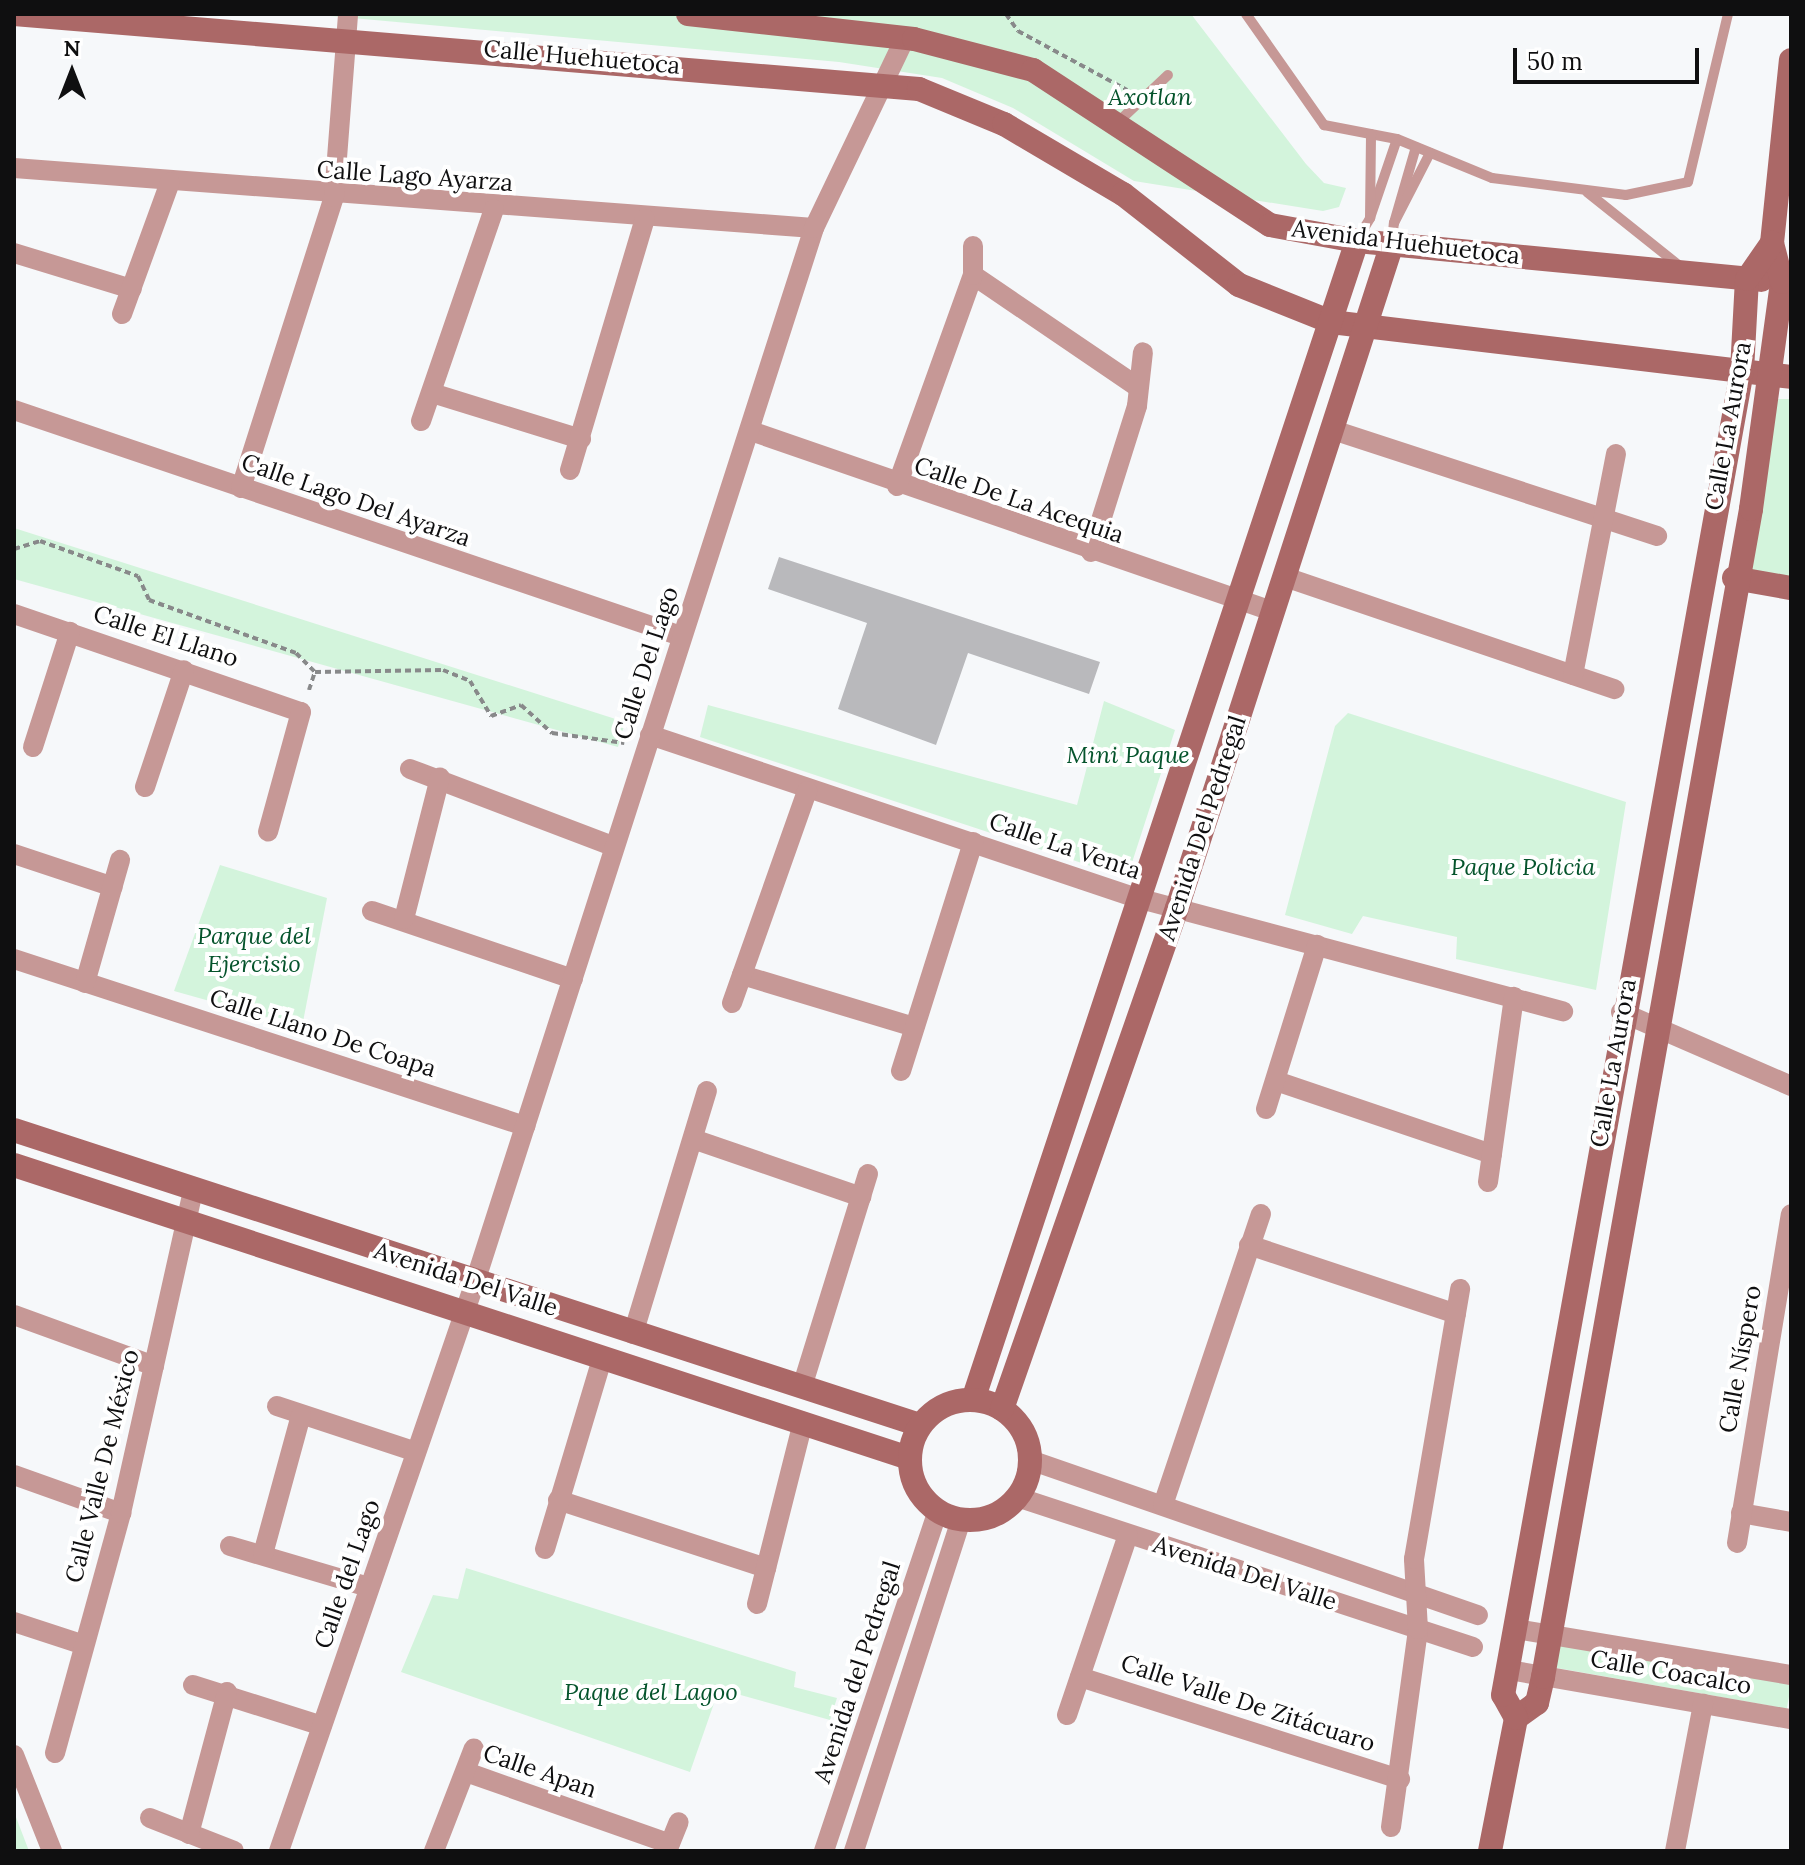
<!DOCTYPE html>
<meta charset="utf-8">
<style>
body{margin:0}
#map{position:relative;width:1805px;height:1865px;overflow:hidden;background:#f6f8fa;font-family:Lora,serif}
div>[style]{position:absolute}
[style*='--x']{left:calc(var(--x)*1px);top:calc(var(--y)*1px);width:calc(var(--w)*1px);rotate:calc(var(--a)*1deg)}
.green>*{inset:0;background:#d3f4dc;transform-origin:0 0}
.building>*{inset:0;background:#b9b9bc}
.path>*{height:4px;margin-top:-2px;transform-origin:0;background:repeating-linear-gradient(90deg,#88898a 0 6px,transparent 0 10px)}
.lane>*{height:10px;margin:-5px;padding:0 5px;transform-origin:5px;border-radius:5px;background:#c69896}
.street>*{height:20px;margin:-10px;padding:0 10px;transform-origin:10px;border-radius:10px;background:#c69896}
.secondary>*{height:24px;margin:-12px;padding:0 12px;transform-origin:12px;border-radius:12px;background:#ab6867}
.secondary>.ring{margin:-12px;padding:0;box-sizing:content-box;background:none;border:24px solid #ab6867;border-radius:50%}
span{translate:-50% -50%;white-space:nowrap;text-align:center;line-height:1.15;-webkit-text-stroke:8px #fff;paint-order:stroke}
.street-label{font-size:24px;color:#0f0f10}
.park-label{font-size:24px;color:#05542c;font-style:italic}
.frame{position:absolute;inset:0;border:16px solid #0f0f10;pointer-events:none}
.north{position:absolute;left:32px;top:32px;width:80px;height:80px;-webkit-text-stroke:6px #fff;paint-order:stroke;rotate:0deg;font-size:22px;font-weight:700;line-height:32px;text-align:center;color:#0f0f10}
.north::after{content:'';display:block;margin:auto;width:28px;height:36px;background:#0f0f10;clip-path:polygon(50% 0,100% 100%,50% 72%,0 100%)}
.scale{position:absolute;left:1513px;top:48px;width:186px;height:36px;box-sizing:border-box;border:4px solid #0f0f10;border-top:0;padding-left:10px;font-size:24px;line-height:28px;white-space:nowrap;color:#0f0f10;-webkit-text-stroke:6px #fff;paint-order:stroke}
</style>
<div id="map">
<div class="green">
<div style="clip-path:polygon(308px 14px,1191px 14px,1306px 164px,1324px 183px,1346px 188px,1339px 207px,1323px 211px,1134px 181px,1013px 108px,942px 78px,839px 62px)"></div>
<div style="clip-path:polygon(1776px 399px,1791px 399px,1791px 582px,1745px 575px)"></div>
<div style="clip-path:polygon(14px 528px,625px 722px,618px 747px,14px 579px)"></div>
<div style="clip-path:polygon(1104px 701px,1175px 730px,1127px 878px,700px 737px,708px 705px,1077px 805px)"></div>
<div style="clip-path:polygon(1348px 713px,1626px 802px,1596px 990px,1456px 959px,1457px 937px,1363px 916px,1352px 934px,1285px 915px,1335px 726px)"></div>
<div style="clip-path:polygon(220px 865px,327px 898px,302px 1027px,174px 991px)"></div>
<div style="clip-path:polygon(466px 1568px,796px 1672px,794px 1687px,837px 1698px,830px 1720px,719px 1689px,690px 1772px,401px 1672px,433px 1595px,458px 1599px)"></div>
<div style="left:1553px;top:1641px;width:242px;height:26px;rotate:10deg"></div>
<div style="clip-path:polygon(14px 1812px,29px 1851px,14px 1851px)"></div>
</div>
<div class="building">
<div style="clip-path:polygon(779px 557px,1100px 662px,1089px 694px,968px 653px,936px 745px,838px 709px,867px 623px,768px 589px)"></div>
</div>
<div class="path">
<div style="--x:1006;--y:14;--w:21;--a:55"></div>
<div style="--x:1018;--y:31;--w:124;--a:28.4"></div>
<div style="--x:14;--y:549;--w:27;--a:-17"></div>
<div style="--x:40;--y:541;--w:104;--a:19.7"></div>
<div style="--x:138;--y:576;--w:26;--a:65"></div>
<div style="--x:149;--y:600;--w:156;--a:19.8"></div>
<div style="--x:296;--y:653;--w:27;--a:45"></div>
<div style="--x:309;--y:690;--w:19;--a:-72"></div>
<div style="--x:315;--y:672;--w:128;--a:-0.9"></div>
<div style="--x:443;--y:670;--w:29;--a:22"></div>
<div style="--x:470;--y:681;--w:41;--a:59"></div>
<div style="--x:491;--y:716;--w:32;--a:-20"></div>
<div style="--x:521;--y:705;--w:42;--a:42.1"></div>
<div style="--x:552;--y:733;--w:73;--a:7.9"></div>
</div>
<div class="lane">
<div style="--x:1246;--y:14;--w:136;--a:54.9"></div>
<div style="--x:1324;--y:125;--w:74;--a:10.9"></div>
<div style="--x:1397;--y:139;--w:103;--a:22.3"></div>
<div style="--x:1492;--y:178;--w:135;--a:7.2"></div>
<div style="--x:1626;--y:195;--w:63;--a:-11.8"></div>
<div style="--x:1688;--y:182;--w:173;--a:-76.6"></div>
<div style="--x:1117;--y:123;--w:70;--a:-43.3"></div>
<div style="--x:1587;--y:192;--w:120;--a:38.6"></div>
<div style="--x:1370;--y:218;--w:83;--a:-71.1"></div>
<div style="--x:1394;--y:223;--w:79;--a:-73.9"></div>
<div style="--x:1357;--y:240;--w:26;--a:-59"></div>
<div style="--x:1370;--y:218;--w:84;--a:-89.3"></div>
<div style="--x:1392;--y:244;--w:21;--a:-85"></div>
<div style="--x:1394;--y:223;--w:79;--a:-62.8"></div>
</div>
<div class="street">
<div style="--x:14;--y:168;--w:802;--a:4.29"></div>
<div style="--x:14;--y:253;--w:123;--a:17"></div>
<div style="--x:973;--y:275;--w:199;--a:34.2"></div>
<div style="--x:122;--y:314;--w:140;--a:-70"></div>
<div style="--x:432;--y:393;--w:156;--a:17.2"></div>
<div style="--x:14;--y:410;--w:704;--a:18.72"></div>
<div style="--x:421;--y:421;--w:224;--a:-71"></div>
<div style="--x:1333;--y:430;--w:341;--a:18.1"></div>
<div style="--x:751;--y:431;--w:551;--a:19.06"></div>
<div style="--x:570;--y:470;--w:262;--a:-73.4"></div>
<div style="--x:897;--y:486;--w:224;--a:-70.2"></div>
<div style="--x:973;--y:275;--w:29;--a:-90"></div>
<div style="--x:241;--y:488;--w:305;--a:-72.3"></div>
<div style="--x:334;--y:197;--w:184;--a:-85.6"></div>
<div style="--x:1091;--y:552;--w:153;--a:-72.5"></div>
<div style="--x:1137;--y:406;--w:54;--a:-83.7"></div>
<div style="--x:1285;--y:577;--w:348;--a:18.8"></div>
<div style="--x:14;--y:614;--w:303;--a:18.9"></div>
<div style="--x:301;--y:712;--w:124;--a:105.4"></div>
<div style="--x:1573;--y:675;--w:225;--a:-79"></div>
<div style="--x:650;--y:735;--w:514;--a:18.51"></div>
<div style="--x:1137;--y:898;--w:441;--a:14.9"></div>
<div style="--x:33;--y:747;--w:121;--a:-72.2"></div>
<div style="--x:410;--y:769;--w:217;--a:20.8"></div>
<div style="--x:145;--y:787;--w:123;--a:-71.6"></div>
<div style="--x:14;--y:854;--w:104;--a:18.4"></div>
<div style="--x:372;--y:911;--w:212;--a:18.7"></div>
<div style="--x:404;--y:919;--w:146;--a:-75.7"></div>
<div style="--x:14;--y:959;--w:538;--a:18.1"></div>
<div style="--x:742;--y:975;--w:180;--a:16.8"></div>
<div style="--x:85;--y:983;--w:128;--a:-74.1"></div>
<div style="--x:732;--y:1003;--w:225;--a:-70.5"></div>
<div style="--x:1621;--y:1012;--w:185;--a:23.5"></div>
<div style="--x:901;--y:1071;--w:240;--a:-72.5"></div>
<div style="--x:1276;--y:1081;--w:228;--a:18.7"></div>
<div style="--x:1266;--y:1109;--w:172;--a:-72.7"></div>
<div style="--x:693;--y:1139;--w:178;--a:19"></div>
<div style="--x:1488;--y:1182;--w:187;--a:-82"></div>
<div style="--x:1249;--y:1245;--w:218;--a:18.4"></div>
<div style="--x:14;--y:1315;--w:149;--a:20"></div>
<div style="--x:633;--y:1334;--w:254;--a:-73.1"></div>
<div style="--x:802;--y:1387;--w:223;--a:-72.8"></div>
<div style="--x:277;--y:1406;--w:146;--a:18.3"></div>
<div style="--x:1030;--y:1460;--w:474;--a:19.1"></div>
<div style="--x:14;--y:1475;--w:114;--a:19.6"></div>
<div style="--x:1017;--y:1497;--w:480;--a:18.2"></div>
<div style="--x:558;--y:1500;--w:219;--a:18.1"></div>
<div style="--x:1163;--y:1505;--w:307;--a:-71.4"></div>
<div style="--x:1741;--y:1513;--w:51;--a:10.2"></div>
<div style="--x:1737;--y:1543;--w:333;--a:-80.7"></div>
<div style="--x:230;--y:1546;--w:144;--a:16.5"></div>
<div style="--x:545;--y:1549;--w:198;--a:-73.3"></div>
<div style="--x:263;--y:1554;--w:144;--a:-74.7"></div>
<div style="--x:757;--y:1604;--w:188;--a:-75.8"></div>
<div style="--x:14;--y:1622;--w:74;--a:18.2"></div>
<div style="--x:1516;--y:1629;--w:279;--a:9.5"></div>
<div style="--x:1509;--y:1670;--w:286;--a:9.9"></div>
<div style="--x:1080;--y:1677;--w:336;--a:17.7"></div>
<div style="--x:193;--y:1685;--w:135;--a:17.6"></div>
<div style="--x:1067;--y:1715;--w:190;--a:-71.3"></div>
<div style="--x:55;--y:1753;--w:249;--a:-74.6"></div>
<div style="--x:121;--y:1513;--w:331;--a:-77.4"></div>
<div style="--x:14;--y:1755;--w:103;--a:68.4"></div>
<div style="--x:466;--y:1772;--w:216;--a:19.4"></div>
<div style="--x:150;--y:1818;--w:90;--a:21.4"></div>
<div style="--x:1391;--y:1827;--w:200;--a:-82.2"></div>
<div style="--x:1418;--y:1629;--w:70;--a:-93.3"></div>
<div style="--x:1414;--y:1559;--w:274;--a:-80.3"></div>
<div style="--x:189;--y:1834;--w:147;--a:-75"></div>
<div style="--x:279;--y:1851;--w:602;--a:-70.99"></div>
<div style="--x:475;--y:1282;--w:1107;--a:-72.17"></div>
<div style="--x:814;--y:228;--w:211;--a:-64.4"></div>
<div style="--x:434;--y:1851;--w:110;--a:-68.8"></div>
<div style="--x:667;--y:1851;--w:31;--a:-68"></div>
<div style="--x:824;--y:1851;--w:360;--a:-71.5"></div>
<div style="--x:854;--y:1851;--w:349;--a:-72.1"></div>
<div style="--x:1675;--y:1851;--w:150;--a:-79.2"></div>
</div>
<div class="secondary">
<div style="--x:14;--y:14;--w:908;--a:4.74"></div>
<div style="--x:919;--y:89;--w:92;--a:22.4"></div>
<div style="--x:1004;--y:124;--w:138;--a:30.5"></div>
<div style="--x:1123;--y:194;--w:147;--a:38.1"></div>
<div style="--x:1239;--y:285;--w:99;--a:21.9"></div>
<div style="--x:1331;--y:322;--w:463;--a:6.8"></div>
<div style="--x:688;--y:14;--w:227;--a:6.3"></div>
<div style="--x:914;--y:39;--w:123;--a:14.6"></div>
<div style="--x:1033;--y:70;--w:283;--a:33.2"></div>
<div style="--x:1270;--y:225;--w:88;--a:10.4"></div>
<div style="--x:1357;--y:241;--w:406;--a:5.5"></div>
<div style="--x:1734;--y:578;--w:58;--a:10"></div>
<div style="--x:14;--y:1130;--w:953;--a:18.04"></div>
<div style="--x:14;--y:1165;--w:942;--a:18.13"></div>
<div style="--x:973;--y:1400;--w:1221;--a:-71.67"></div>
<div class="ring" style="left:910px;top:1400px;width:96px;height:96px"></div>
<div style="--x:1002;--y:1409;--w:531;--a:-70.75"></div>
<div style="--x:1177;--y:908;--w:698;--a:-72.06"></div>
<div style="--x:1516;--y:1718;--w:26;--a:-36"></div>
<div style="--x:1537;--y:1703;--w:27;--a:-77"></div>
<div style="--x:1543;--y:1677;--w:1186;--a:-79.9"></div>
<div style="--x:1751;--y:509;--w:229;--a:-82.2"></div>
<div style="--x:1782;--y:282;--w:40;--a:-104.4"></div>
<div style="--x:1772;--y:243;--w:184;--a:-84.1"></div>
<div style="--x:1490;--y:1851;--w:136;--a:-78.9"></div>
<div style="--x:1516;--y:1718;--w:26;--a:-119"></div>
<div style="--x:1503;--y:1695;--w:1345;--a:-79.77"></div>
<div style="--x:1742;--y:371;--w:92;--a:-86.9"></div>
<div style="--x:1747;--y:279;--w:44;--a:-55.2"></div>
</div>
<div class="street-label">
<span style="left:582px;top:57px;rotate:5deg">Calle Huehuetoca</span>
<span style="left:415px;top:176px;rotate:4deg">Calle Lago Ayarza</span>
<span style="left:1406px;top:242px;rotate:7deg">Avenida Huehuetoca</span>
<span style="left:1728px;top:426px;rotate:-80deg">Calle La Aurora</span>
<span style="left:356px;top:500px;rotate:19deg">Calle Lago Del Ayarza</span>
<span style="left:1019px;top:500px;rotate:19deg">Calle De La Acequia</span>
<span style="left:166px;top:636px;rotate:18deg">Calle El Llano</span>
<span style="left:646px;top:663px;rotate:-72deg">Calle Del Lago</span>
<span style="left:1202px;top:828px;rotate:-72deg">Avenida Del Pedregal</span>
<span style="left:1065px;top:846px;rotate:19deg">Calle La Venta</span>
<span style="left:323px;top:1033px;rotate:18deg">Calle Llano De Coapa</span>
<span style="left:1613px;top:1063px;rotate:-80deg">Calle La Aurora</span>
<span style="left:466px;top:1279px;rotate:18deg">Avenida Del Valle</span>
<span style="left:1740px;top:1359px;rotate:-80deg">Calle Níspero</span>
<span style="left:102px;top:1466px;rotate:-76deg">Calle Valle De México</span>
<span style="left:1245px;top:1573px;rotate:18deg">Avenida Del Valle</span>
<span style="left:347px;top:1574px;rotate:-71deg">Calle del Lago</span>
<span style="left:857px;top:1672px;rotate:-72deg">Avenida del Pedregal</span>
<span style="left:1671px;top:1672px;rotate:10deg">Calle Coacalco</span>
<span style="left:1248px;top:1703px;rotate:18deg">Calle Valle De Zitácuaro</span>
<span style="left:540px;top:1771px;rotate:19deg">Calle Apan</span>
</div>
<div class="park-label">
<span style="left:1150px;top:97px">Axotlan</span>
<span style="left:1128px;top:755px">Mini Paque</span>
<span style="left:1523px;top:867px">Paque Policia</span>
<span style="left:254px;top:950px">Parque del<br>Ejercisio</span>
<span style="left:651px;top:1692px">Paque del Lagoo</span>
</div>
<div class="frame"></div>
<div class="north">N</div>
<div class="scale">50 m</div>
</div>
